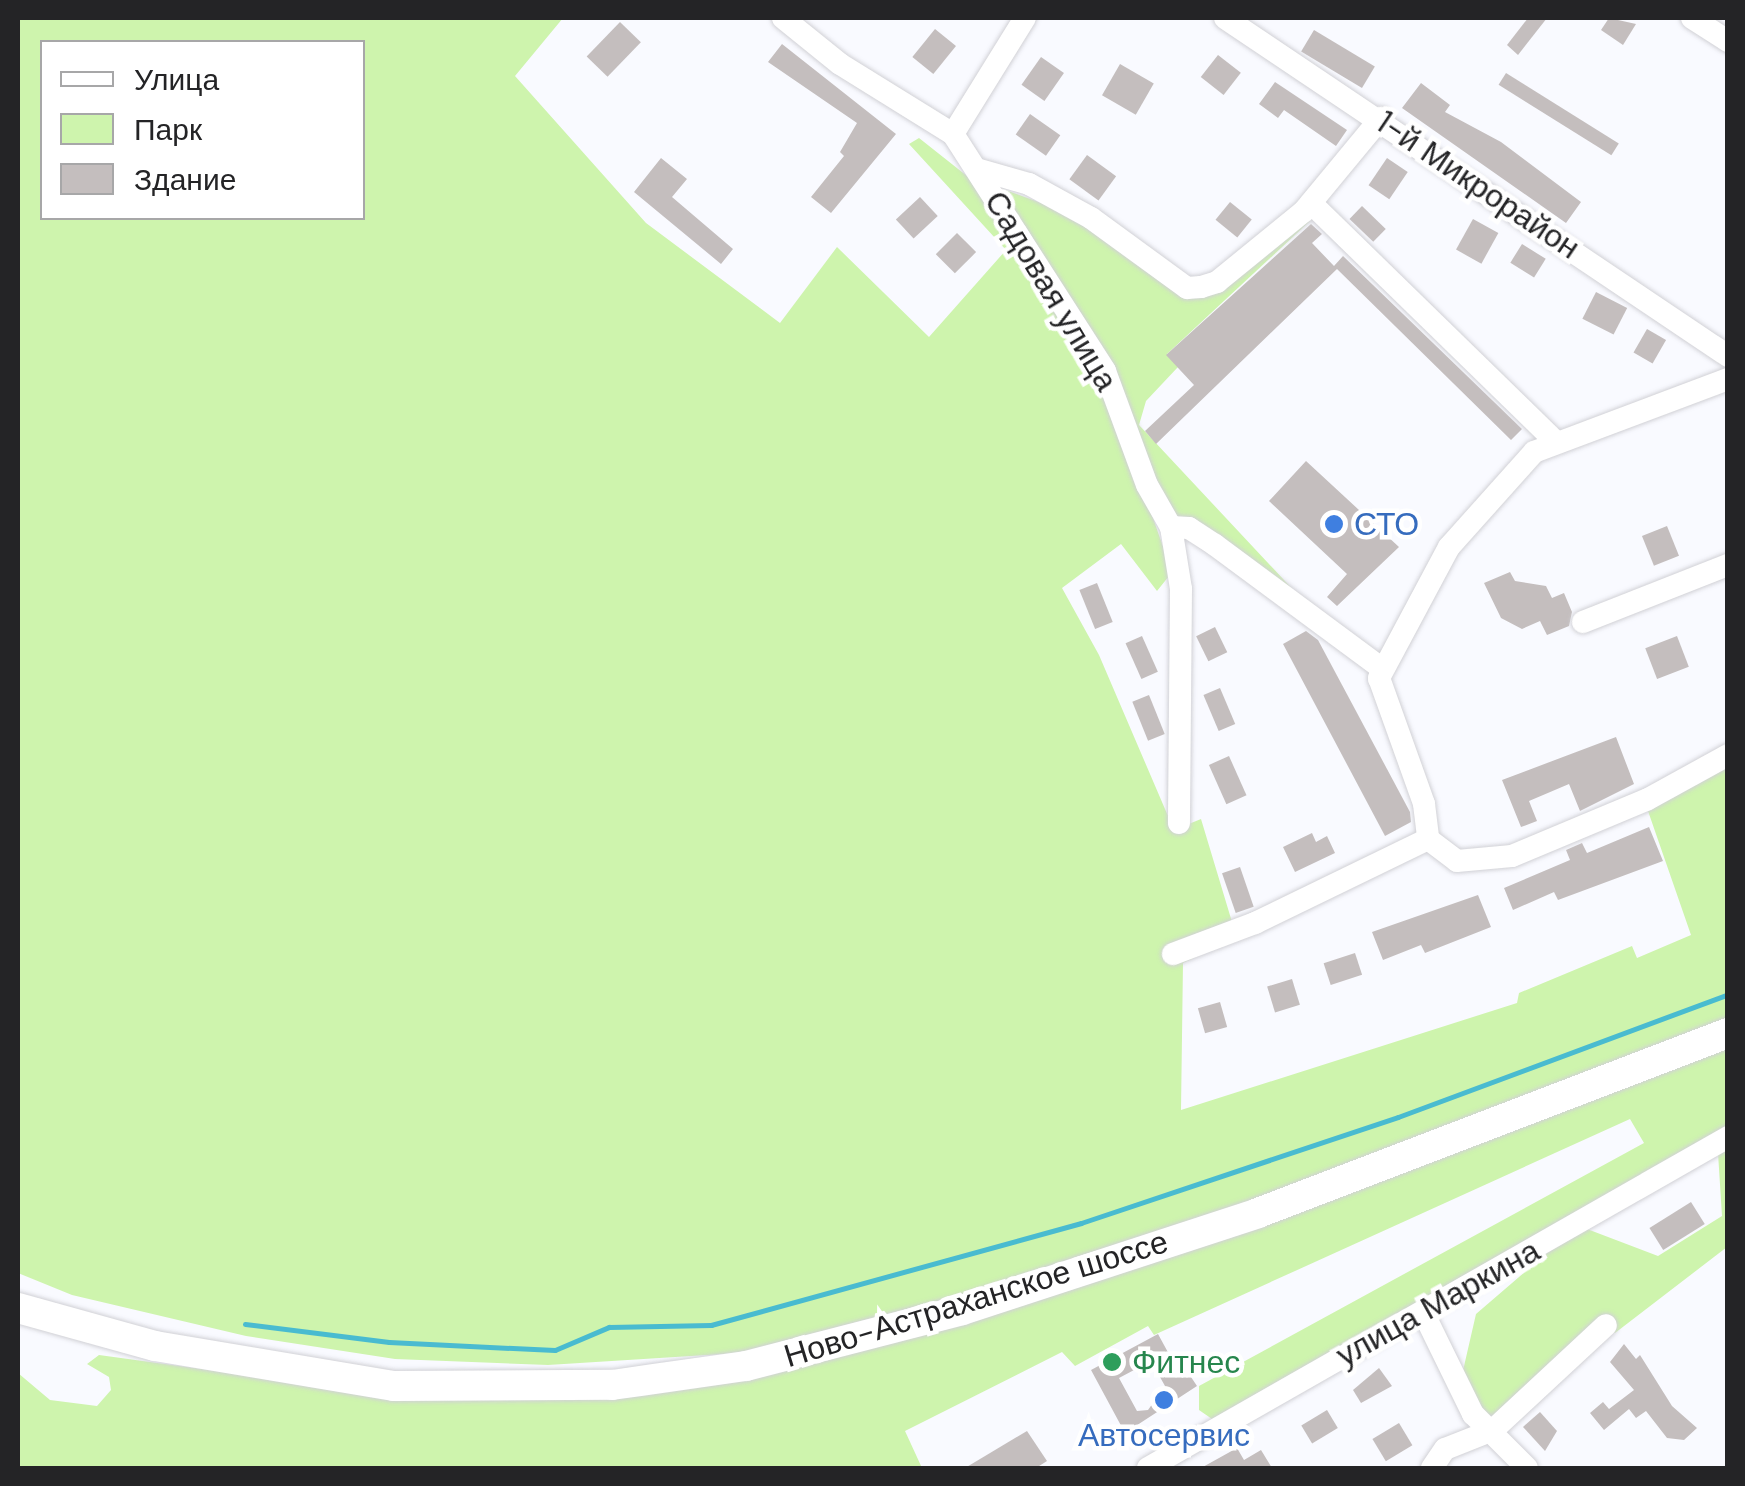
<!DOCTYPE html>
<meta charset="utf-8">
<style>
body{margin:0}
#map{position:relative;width:1745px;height:1486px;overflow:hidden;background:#f9faff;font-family:"DM Sans",sans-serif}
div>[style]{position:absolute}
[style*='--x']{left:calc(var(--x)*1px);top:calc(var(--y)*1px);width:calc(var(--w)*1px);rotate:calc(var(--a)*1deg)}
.green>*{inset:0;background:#cef4ad}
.stream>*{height:5px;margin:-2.5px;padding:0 2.5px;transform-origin:2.5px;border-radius:2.5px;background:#49bbd0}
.building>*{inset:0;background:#c4bebe;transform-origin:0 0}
.roads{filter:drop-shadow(0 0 2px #d1d1d6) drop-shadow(0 0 2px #d1d1d6)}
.minor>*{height:22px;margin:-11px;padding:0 11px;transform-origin:11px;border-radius:11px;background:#fff}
.major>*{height:30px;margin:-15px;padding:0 15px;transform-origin:15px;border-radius:15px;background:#fff}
.dots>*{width:28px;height:28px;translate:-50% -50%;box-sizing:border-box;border:5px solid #fff;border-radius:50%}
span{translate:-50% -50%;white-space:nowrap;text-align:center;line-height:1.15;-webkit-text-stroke:9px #fff;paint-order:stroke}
.street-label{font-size:32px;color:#242426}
.shop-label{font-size:32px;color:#366cbe}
.left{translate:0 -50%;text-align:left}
.leisure-label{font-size:32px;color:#27864d}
.frame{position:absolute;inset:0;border:20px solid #242426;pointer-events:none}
.legend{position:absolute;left:40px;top:40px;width:325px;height:180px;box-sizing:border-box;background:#fff;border:2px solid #a7a7a8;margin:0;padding:12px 18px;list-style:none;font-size:30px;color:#242426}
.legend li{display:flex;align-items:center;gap:20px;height:50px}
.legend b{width:50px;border:2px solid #a7a7a8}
</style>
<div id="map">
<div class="green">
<div style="clip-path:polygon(evenodd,18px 18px,563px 18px,515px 76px,646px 223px,780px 323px,837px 247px,929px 337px,1006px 250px,909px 144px,919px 138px,967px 176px,1063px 211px,1182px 294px,1220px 292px,1300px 222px,1310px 221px,1167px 354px,1178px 367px,1146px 401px,1139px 425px,1326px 625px,1152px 515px,1168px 561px,1169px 576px,1157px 591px,1121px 544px,1062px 588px,1099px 655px,1174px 830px,1201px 819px,1232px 922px,1234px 939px,1183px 963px,1181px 1110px,1517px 1003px,1519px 993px,1632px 946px,1637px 958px,1691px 935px,1648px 811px,1727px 760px,1727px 1018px,1251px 1204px,960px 1295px,739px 1353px,548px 1365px,395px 1359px,246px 1336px,72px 1295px,18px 1273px,18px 18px,42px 42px,362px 42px,362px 218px,42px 218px,42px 42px)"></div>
<div style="clip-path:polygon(1727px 1041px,1727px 1127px,1212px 1419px,1199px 1410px,1199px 1386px,1644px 1143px,1630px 1119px,1154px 1335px,1148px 1326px,1075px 1366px,1062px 1352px,905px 1431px,922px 1468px,18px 1468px,18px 1373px,50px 1400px,97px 1406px,111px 1390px,109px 1377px,87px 1364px,99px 1355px,392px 1395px,747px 1378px)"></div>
<div style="clip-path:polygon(1727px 1148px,1727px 1247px,1615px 1333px,1605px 1321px,1499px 1417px,1488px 1419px,1462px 1375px,1476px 1314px,1547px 1253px,1587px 1229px,1658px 1256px,1722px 1216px,1718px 1153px)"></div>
</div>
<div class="stream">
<div style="--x:245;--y:1324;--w:145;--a:7.1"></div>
<div style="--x:389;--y:1342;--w:166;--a:2.8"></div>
<div style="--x:555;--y:1350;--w:59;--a:-23.1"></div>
<div style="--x:609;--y:1327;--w:102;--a:-1.1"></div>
<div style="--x:711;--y:1325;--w:384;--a:-15.4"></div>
<div style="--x:1081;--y:1223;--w:334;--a:-18.5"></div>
<div style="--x:1398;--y:1117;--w:352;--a:-20.4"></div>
</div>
<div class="building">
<div style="clip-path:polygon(1528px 18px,1547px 18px,1518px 55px,1507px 45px)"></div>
<div style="clip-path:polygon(1609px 18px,1636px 24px,1623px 45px,1601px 30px)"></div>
<div style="left:620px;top:22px;width:29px;height:48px;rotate:44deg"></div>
<div style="left:935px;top:29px;width:27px;height:36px;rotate:39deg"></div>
<div style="left:1314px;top:30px;width:71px;height:25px;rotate:31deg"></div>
<div style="clip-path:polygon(782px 44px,896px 134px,831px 213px,811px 197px,844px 156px,840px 152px,857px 123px,768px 62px)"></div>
<div style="left:1218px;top:55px;width:29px;height:28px;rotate:38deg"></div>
<div style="left:1041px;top:57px;width:28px;height:34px;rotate:35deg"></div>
<div style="left:1120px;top:64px;width:39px;height:36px;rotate:30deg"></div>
<div style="left:1506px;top:73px;width:133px;height:14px;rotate:32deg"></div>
<div style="clip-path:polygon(1275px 82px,1347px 130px,1336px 146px,1284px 110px,1278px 118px,1259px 104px)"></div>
<div style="clip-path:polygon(1421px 83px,1450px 105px,1445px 112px,1501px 142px,1581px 202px,1566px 223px,1402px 108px)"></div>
<div style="left:1030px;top:114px;width:37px;height:25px;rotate:35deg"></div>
<div style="left:1087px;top:155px;width:36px;height:30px;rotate:36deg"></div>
<div style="clip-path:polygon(661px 158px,687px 179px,672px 197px,733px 249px,721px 264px,634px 192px)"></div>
<div style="left:1387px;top:158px;width:25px;height:33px;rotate:34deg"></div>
<div style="left:920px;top:197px;width:26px;height:33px;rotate:47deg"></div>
<div style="left:1230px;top:202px;width:28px;height:23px;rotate:39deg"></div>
<div style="left:1362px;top:206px;width:33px;height:18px;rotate:44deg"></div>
<div style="left:1473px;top:219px;width:29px;height:35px;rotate:29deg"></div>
<div style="clip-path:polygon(1311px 224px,1322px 234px,1312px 243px,1334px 266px,1343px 256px,1522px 429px,1511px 440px,1337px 269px,1156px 444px,1145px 431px,1194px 385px,1166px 355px)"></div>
<div style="left:957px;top:233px;width:27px;height:30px;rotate:45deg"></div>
<div style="left:1522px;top:244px;width:28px;height:22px;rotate:32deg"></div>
<div style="left:1596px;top:292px;width:35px;height:30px;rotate:27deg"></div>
<div style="left:1647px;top:329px;width:22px;height:27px;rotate:30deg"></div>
<div style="clip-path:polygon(1306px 461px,1399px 547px,1337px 606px,1327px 597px,1347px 574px,1269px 501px)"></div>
<div style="left:1667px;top:526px;width:32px;height:27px;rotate:68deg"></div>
<div style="clip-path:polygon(1510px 572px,1515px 581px,1546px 586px,1552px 598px,1564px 593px,1572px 612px,1569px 626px,1547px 635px,1540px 621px,1522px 629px,1501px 618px,1484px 583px)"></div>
<div style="left:1097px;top:583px;width:42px;height:19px;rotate:68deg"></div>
<div style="left:1215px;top:627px;width:28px;height:21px;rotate:64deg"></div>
<div style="clip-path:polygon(1306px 631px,1318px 640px,1410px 812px,1411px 822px,1385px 836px,1283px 644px)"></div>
<div style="left:1142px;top:636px;width:39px;height:18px;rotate:66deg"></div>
<div style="left:1677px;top:636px;width:33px;height:34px;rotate:69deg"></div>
<div style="left:1220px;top:688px;width:39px;height:18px;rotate:67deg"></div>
<div style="left:1149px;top:695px;width:42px;height:18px;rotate:68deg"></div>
<div style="clip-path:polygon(1616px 737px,1634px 784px,1580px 811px,1569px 784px,1529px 801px,1537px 821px,1521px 827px,1502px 780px)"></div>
<div style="left:1229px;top:756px;width:43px;height:22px;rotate:66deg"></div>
<div style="clip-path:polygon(1649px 827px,1663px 861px,1558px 900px,1554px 892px,1513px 910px,1504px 888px,1570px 860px,1566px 850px,1582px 843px,1587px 853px)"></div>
<div style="clip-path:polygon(1312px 833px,1316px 842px,1327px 836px,1335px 853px,1295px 872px,1283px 847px)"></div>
<div style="left:1240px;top:867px;width:42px;height:19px;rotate:71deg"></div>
<div style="clip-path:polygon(1478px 895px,1491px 927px,1425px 953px,1421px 945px,1383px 960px,1372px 932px)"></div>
<div style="left:1355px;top:953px;width:23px;height:33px;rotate:72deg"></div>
<div style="left:1292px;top:979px;width:27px;height:26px;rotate:73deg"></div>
<div style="left:1220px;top:1002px;width:26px;height:23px;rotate:74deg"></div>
<div style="left:1691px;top:1202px;width:26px;height:49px;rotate:58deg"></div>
<div style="clip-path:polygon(evenodd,1158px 1334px,1182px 1378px,1189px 1374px,1197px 1386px,1125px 1433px,1091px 1370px,1158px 1334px,1151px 1361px,1165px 1386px,1148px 1410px,1137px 1411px,1119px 1378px,1151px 1361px)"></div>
<div style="clip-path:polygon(1624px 1344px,1636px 1359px,1640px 1355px,1672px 1406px,1697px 1428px,1684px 1440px,1667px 1438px,1646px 1411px,1636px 1418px,1629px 1409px,1604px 1430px,1590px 1413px,1603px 1402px,1609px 1409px,1634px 1390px,1610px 1362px)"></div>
<div style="clip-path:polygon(1379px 1368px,1392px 1386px,1361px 1403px,1353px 1390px)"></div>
<div style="left:1327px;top:1410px;width:21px;height:30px;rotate:59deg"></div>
<div style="clip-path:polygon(1540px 1412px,1557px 1431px,1545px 1451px,1523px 1427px)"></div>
<div style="left:1399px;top:1423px;width:26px;height:31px;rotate:59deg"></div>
<div style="clip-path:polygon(1027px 1431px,1047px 1461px,1036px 1468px,965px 1468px)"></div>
<div style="clip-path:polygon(1237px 1448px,1244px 1460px,1261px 1450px,1272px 1468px,1201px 1468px)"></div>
</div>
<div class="roads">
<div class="minor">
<div style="--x:783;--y:18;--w:73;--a:38.9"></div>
<div style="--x:840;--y:64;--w:133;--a:31.8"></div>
<div style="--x:953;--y:134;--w:282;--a:57.3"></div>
<div style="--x:1105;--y:371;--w:121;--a:69.8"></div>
<div style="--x:1147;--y:485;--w:48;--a:60.3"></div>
<div style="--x:1171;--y:527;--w:63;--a:80.8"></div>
<div style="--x:1181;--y:589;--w:234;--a:90.5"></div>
<div style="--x:1225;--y:18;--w:606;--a:33.9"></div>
<div style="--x:1692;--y:18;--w:43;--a:32.6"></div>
<div style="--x:953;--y:134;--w:137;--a:-58.2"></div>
<div style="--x:980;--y:170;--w:51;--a:15.9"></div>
<div style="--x:1029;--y:184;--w:71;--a:28.7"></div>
<div style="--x:1091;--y:218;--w:119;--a:36.1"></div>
<div style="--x:1187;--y:288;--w:14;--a:-4"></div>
<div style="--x:1201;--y:287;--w:17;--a:-17"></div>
<div style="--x:1217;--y:282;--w:112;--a:-39.2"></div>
<div style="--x:1304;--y:211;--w:121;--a:-50.4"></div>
<div style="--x:1311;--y:203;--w:339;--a:44.3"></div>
<div style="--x:1728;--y:379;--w:207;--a:159.4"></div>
<div style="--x:1534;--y:452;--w:127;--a:131.8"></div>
<div style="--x:1449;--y:547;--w:149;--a:118.1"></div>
<div style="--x:1379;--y:678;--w:134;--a:70.3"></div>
<div style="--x:1424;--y:804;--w:35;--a:83"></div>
<div style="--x:1428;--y:839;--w:36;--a:37"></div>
<div style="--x:1457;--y:861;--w:55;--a:-5.2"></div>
<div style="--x:1512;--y:856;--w:147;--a:-22.7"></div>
<div style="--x:1648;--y:799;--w:91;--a:-28.8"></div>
<div style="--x:1171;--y:527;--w:18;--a:3"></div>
<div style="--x:1189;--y:528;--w:31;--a:33"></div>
<div style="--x:1215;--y:545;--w:205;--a:36.5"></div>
<div style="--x:1583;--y:622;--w:156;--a:-21.5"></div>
<div style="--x:1173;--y:954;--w:88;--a:-20.7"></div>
<div style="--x:1255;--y:923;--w:192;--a:-25.9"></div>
<div style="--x:1423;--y:1312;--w:114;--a:63.9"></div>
<div style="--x:1473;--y:1414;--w:76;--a:45"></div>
<div style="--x:1148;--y:1468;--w:668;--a:-29.71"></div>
<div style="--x:1432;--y:1468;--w:23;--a:-56"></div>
<div style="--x:1445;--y:1449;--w:52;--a:-21.6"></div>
<div style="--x:1493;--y:1430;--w:154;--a:-42.9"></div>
</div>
<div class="major">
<div style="--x:18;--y:1308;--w:142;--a:15.5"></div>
<div style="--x:155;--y:1346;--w:242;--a:9.5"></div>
<div style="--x:394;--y:1386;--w:218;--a:-0.3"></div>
<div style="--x:612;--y:1385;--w:135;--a:-8.1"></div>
<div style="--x:746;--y:1366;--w:223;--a:-14.5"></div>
<div style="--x:962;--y:1310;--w:311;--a:-18.1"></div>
<div style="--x:1258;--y:1213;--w:503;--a:-20.96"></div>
</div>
</div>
<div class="dots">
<div style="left:1334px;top:524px;background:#3f7fe0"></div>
<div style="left:1112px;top:1362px;background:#2e9e5b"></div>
<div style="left:1164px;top:1400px;background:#3f7fe0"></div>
</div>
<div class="street-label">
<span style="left:1478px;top:185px;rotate:34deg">1-й Микрорайон</span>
<span style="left:1051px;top:291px;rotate:59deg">Садовая улица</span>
<span style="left:976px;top:1299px;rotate:-17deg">Ново-Астраханское шоссе</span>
<span style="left:1438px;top:1303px;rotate:-29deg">улица Маркина</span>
</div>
<div class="shop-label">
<span class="left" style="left:1354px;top:524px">СТО</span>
<span style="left:1164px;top:1435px">Автосервис</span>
</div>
<div class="leisure-label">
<span class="left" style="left:1132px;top:1362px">Фитнес</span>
</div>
<div class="frame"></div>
<ul class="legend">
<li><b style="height:12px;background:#fff"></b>Улица</li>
<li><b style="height:28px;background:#cef4ad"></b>Парк</li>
<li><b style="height:28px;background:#c4bebe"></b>Здание</li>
</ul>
</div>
